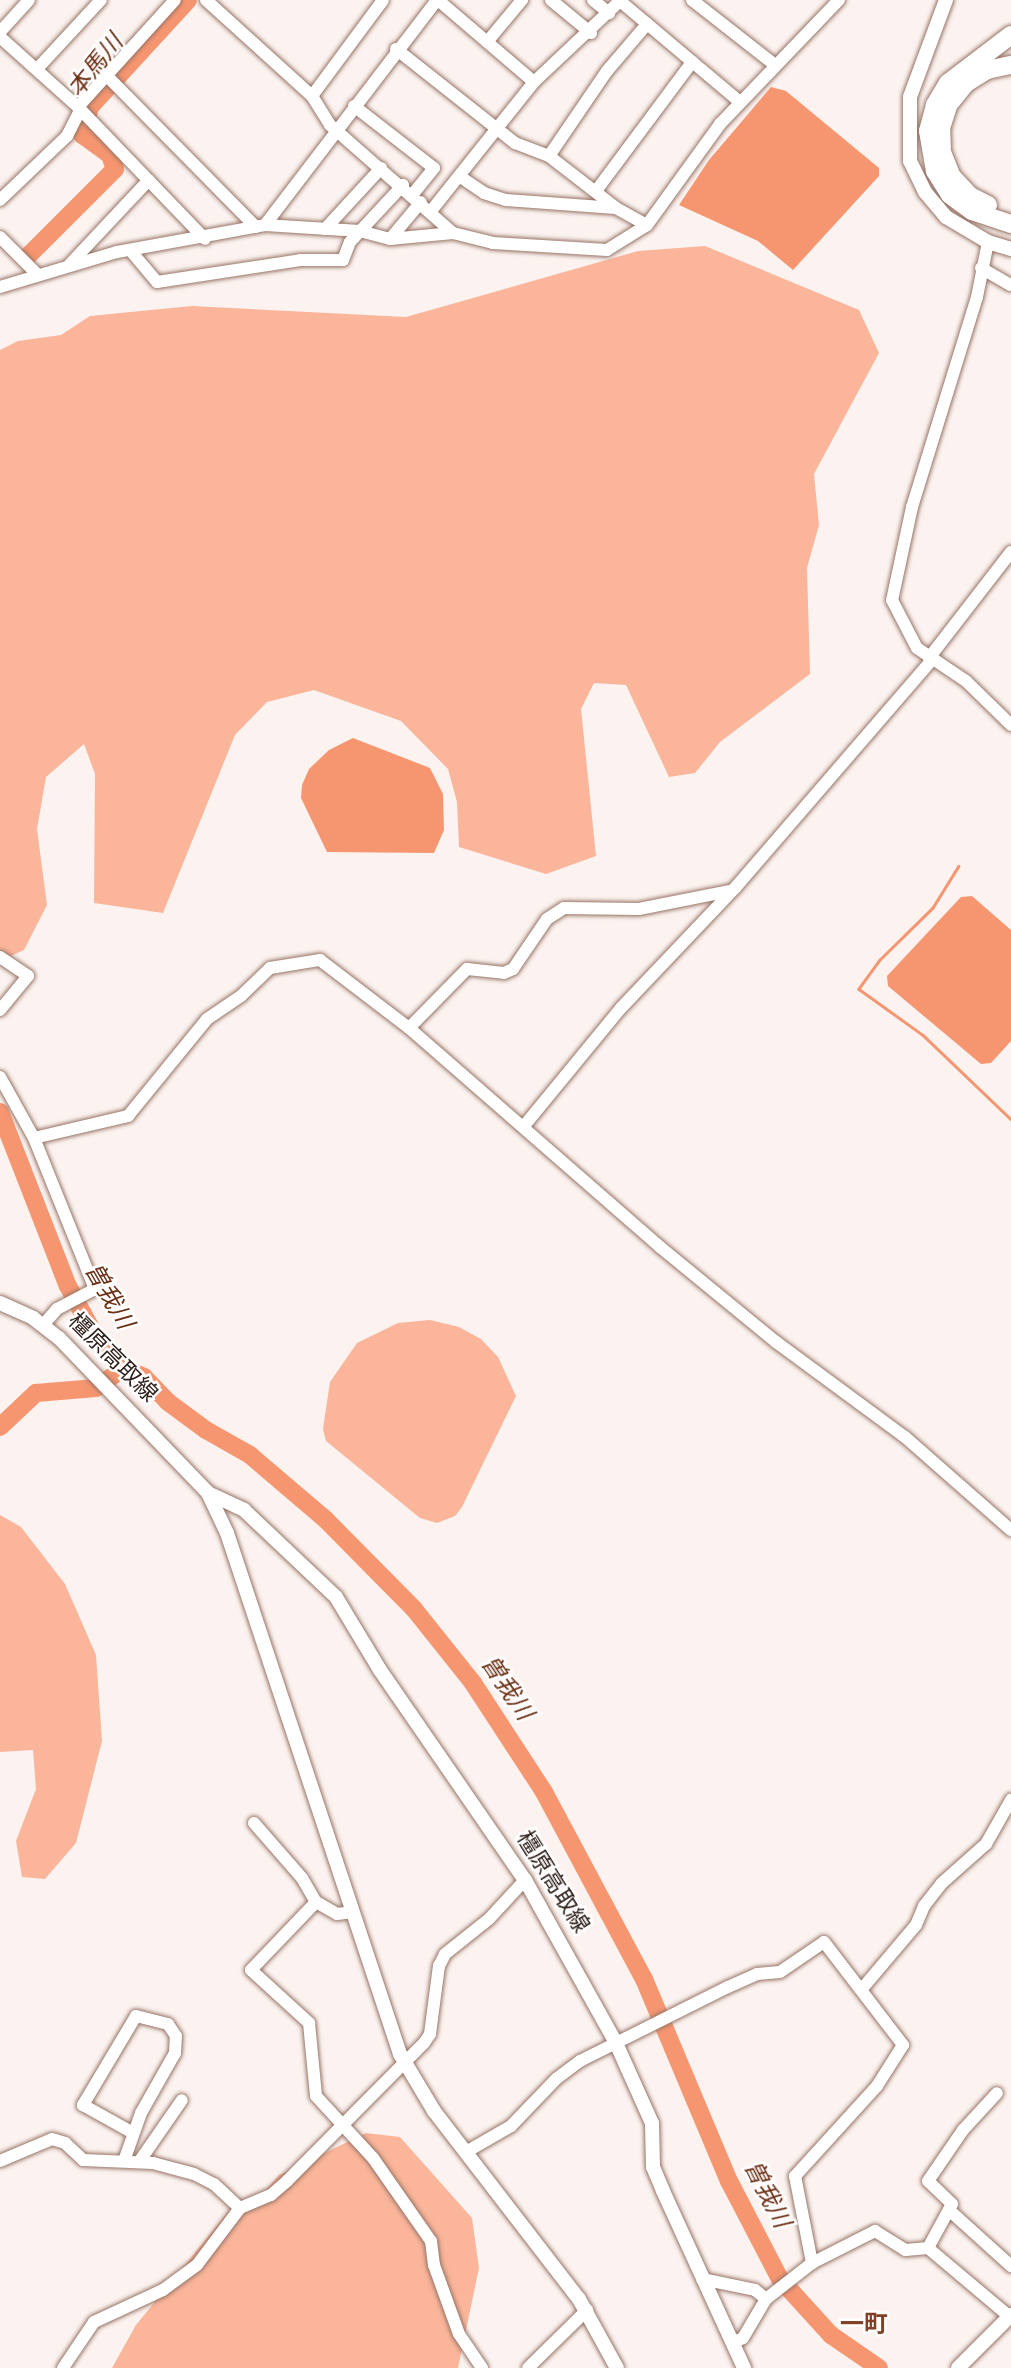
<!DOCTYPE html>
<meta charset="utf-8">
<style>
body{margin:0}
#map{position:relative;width:1011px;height:2368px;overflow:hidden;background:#fcf3f0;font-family:Overpass,"Noto Sans JP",sans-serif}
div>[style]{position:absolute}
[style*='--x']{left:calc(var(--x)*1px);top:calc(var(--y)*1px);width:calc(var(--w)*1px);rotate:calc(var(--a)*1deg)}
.green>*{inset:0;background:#fab59a}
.water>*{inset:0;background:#f69670}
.stream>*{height:2.5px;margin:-1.25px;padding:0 1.25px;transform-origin:1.25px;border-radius:1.25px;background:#f69670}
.river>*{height:18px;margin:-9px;padding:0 9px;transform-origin:9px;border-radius:9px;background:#f69670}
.roads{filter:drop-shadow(0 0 2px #977466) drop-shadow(0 0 2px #977466)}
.minor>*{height:12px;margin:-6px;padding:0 6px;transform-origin:6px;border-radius:6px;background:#fff}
.major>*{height:14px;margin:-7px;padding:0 7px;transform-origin:7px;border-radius:7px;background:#fff}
.highway>*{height:18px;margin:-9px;padding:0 9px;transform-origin:9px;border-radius:9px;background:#fff}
span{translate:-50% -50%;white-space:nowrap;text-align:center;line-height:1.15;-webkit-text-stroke:5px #fff;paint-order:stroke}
.street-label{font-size:23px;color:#30221c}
.water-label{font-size:24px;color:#6c3016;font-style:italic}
.neighbourhood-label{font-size:24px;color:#824024;font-weight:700}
</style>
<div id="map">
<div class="green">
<div style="clip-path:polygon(705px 246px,859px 310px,879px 353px,814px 474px,819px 525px,807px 568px,810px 674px,720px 742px,695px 773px,669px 777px,626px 685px,594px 683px,581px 709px,596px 856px,546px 874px,459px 847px,457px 802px,448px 769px,401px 721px,314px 690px,267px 702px,235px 735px,163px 913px,94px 903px,95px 774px,84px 744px,46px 777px,37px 829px,47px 905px,24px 950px,0 961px,0 350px,18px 341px,61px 335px,90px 316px,192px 306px,406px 317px,638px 251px)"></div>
<div style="clip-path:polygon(430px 1320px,459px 1327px,481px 1339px,498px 1357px,516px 1396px,462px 1507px,455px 1516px,437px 1523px,420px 1518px,326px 1441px,323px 1429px,330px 1382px,357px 1343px,398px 1323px)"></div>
<div style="clip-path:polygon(0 1515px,21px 1527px,65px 1584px,96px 1655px,102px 1741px,76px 1843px,45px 1879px,22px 1877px,16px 1841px,36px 1789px,33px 1750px,0 1752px)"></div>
<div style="clip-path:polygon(366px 2133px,400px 2137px,472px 2218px,479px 2268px,458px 2368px,112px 2368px,136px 2325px,228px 2212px,257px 2200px,279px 2175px)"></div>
</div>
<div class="water">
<div style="clip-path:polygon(771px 87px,786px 91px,879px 168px,879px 176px,793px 270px,758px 241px,679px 205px,709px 160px)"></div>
<div style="clip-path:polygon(353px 738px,430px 768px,443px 794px,444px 830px,434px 853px,327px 852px,301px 798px,302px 785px,309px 769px,329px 750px)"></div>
<div style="clip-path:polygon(972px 896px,1011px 930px,1011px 1041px,991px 1063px,981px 1064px,888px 986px,887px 976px,961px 897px)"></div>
</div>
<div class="stream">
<div style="--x:959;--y:866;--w:49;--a:121.8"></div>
<div style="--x:933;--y:908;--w:74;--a:135.5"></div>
<div style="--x:880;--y:960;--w:36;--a:126"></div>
<div style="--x:859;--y:989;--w:79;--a:35.7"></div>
<div style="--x:923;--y:1035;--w:122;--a:43.7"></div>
</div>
<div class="river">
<div style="--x:28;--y:256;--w:123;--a:-45"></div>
<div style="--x:115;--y:169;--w:15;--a:-110"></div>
<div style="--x:110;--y:155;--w:34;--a:-144"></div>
<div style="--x:82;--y:135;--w:29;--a:-74"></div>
<div style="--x:90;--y:107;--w:145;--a:-47.5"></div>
<div style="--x:0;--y:1112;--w:187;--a:68.7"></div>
<div style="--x:68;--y:1286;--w:52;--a:61.5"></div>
<div style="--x:93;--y:1332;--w:48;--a:49.3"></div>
<div style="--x:124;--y:1368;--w:22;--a:24"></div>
<div style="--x:144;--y:1377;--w:35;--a:46"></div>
<div style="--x:168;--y:1402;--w:47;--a:36.4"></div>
<div style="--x:206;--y:1430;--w:51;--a:29.6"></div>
<div style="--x:250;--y:1455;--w:100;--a:40.5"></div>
<div style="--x:326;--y:1520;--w:125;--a:45.3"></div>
<div style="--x:414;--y:1609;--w:95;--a:51.4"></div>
<div style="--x:473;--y:1683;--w:130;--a:56.9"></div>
<div style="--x:544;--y:1792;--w:212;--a:61.9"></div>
<div style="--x:644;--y:1979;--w:219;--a:67.2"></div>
<div style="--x:729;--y:2181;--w:110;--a:62.5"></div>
<div style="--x:780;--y:2279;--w:76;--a:47.7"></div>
<div style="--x:831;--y:2335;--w:58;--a:34.5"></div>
<div style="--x:0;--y:1427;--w:50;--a:-43.4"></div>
<div style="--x:36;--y:1393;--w:60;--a:-4.8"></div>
<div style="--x:96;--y:1388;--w:34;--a:-36"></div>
</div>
<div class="roads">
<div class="minor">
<div style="--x:206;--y:0;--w:143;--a:42.2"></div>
<div style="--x:312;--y:96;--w:34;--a:58"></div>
<div style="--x:330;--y:125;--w:164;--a:41.3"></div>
<div style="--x:453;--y:233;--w:41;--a:14"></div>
<div style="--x:493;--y:243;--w:114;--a:3.5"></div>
<div style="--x:607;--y:250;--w:47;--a:-32"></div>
<div style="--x:647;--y:225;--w:125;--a:-54.1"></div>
<div style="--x:720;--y:124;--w:172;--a:-46.2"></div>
<div style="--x:438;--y:0;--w:126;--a:40.5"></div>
<div style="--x:551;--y:0;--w:52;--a:39.5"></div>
<div style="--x:593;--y:0;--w:21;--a:39"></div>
<div style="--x:692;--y:0;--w:105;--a:38.1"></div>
<div style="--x:620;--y:1;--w:157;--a:40.1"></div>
<div style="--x:0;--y:32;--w:43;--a:-47.8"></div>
<div style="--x:0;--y:37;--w:105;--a:41.9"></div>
<div style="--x:78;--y:107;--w:183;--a:46.1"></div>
<div style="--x:487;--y:42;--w:55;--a:-50.2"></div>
<div style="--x:396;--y:49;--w:152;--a:38.3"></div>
<div style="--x:515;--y:143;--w:36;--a:21"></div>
<div style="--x:549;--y:156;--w:85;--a:37.8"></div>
<div style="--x:616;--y:208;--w:35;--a:29"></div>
<div style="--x:37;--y:69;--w:94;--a:-47.2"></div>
<div style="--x:107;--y:76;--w:212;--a:45.4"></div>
<div style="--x:312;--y:96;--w:119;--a:-53.5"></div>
<div style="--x:354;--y:106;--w:101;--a:37.8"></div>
<div style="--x:434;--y:168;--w:33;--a:129"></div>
<div style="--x:78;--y:107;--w:144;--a:-47.8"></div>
<div style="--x:549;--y:156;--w:103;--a:-55.7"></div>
<div style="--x:607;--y:71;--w:62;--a:-49.6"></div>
<div style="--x:459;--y:176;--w:30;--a:34"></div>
<div style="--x:484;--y:193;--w:23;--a:18"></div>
<div style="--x:506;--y:200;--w:110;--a:4.2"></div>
<div style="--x:596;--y:191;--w:161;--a:-53.3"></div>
<div style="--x:0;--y:200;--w:93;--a:-43.7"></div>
<div style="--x:67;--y:136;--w:28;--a:-63"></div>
<div style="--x:431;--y:211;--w:165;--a:-51.4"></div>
<div style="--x:534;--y:82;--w:120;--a:-43.3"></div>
<div style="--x:265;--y:225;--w:95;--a:3.6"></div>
<div style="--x:360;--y:231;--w:31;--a:15"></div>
<div style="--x:390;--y:239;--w:63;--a:-5.4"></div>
<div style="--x:325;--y:229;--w:83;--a:-47.4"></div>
<div style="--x:0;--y:237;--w:54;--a:45"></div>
<div style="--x:390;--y:239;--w:48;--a:-50"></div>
<div style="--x:988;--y:242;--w:56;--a:101.3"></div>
<div style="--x:977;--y:297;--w:220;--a:107.2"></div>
<div style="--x:912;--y:507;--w:95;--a:102.1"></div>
<div style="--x:892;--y:600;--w:54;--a:62.5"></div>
<div style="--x:917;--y:648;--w:59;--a:34"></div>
<div style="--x:966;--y:681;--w:63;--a:44.4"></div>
<div style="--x:130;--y:250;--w:42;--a:49.8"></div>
<div style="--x:157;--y:282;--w:145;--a:-8.7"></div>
<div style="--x:300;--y:260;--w:43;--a:0"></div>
<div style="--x:343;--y:260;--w:19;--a:-69"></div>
<div style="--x:350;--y:242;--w:78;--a:-47.1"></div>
<div style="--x:70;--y:264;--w:115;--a:-46.8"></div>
<div style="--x:981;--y:268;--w:34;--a:30"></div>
<div style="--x:0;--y:287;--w:122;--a:-16.7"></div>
<div style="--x:117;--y:252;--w:150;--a:-10.3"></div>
<div style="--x:265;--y:225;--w:283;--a:-52.6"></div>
<div style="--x:929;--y:658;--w:134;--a:-52.3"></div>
<div style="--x:0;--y:957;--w:34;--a:34"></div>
<div style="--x:28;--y:976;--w:44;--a:129.5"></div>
<div style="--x:409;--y:1028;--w:83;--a:-45.5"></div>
<div style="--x:467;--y:969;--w:37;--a:6"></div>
<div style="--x:504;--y:973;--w:10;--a:-24"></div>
<div style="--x:513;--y:969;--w:60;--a:-55.8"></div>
<div style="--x:547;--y:919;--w:20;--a:-33"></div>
<div style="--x:564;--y:908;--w:75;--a:0.8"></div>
<div style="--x:639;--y:909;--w:93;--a:-11.2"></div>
<div style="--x:0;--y:1077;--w:70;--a:60.9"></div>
<div style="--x:34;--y:1138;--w:163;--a:68"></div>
<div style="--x:95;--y:1289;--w:43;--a:152.2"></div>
<div style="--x:57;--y:1309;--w:21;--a:131"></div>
<div style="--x:524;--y:1126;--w:153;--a:-50.6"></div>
<div style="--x:621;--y:1008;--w:166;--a:-46.5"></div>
<div style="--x:735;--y:888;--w:301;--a:-49.2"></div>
<div style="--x:34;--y:1138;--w:97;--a:-13.2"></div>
<div style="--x:128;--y:1116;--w:125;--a:-50.8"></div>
<div style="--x:207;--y:1019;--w:41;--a:-34.1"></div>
<div style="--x:241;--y:996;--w:40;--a:-44"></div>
<div style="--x:270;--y:968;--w:51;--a:-9.1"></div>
<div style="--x:320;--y:960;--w:112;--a:37.4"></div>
<div style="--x:409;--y:1028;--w:333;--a:41.1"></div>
<div style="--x:660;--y:1247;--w:150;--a:39.3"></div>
<div style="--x:776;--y:1342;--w:160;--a:36.4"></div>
<div style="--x:905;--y:1437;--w:141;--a:41.3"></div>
<div style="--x:254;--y:1823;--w:73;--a:48.9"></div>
<div style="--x:302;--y:1878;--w:28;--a:60"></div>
<div style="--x:353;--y:1912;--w:16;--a:173"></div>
<div style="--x:337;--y:1914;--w:24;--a:-150"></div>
<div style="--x:316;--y:1902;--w:94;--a:133.7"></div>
<div style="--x:251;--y:1970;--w:79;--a:42.4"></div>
<div style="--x:309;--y:2023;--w:73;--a:84.5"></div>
<div style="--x:316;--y:2096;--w:84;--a:47.4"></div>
<div style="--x:373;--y:2158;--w:101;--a:55.1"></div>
<div style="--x:431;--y:2241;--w:24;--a:83"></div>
<div style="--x:434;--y:2265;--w:73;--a:70.1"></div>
<div style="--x:459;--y:2334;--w:41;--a:55.9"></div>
<div style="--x:861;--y:1990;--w:85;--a:-49.8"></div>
<div style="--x:916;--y:1925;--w:21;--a:-67"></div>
<div style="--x:924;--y:1906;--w:29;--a:-52"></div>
<div style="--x:942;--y:1883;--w:59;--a:-41.6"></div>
<div style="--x:986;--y:1844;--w:51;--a:-60.4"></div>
<div style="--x:466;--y:2152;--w:52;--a:-30"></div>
<div style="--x:511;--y:2126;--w:65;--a:-46.2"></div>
<div style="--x:556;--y:2079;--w:30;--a:-37"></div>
<div style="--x:580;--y:2061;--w:165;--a:-26.6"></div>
<div style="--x:728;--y:1987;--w:32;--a:-24"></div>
<div style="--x:757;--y:1974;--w:23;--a:-5"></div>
<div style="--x:780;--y:1972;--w:53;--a:-34.3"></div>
<div style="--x:824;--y:1942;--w:130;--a:52.5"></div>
<div style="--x:903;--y:2045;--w:49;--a:122.4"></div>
<div style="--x:877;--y:2086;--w:122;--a:132.3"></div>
<div style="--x:795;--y:2176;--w:89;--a:78.9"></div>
<div style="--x:0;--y:2161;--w:56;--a:-22.9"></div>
<div style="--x:52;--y:2139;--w:14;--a:17"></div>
<div style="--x:65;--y:2143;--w:25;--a:43"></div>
<div style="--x:83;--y:2160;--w:70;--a:2.5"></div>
<div style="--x:153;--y:2163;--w:42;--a:15"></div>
<div style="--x:194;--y:2174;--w:22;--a:27"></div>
<div style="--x:214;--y:2184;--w:35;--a:43"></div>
<div style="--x:124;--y:2161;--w:51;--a:-70.5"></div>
<div style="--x:141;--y:2113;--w:69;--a:-60.5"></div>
<div style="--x:175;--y:2053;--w:17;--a:-87"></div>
<div style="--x:176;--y:2036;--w:14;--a:-124"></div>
<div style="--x:168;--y:2024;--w:33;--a:-166"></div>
<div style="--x:136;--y:2016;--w:104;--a:120.8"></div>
<div style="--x:83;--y:2105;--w:57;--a:29.2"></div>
<div style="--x:139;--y:2162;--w:75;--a:-55.3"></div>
<div style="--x:949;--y:2210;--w:84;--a:42.1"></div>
<div style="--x:928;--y:2248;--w:50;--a:-61.4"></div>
<div style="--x:952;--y:2204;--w:33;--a:-136"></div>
<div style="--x:928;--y:2181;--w:62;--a:-55.5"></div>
<div style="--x:963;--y:2130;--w:50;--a:-47.4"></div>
<div style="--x:702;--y:2279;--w:54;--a:11.7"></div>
<div style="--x:755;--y:2290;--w:14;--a:39"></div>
<div style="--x:734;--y:2342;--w:10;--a:-24"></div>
<div style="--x:743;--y:2338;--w:45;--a:-59.5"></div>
<div style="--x:766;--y:2299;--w:58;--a:-38"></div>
<div style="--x:812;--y:2263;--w:71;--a:-26.9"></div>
<div style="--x:875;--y:2231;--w:36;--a:32"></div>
<div style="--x:906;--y:2250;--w:22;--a:-5"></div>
<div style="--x:928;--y:2248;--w:109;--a:40.1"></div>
<div style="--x:63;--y:2368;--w:55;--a:-56"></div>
<div style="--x:94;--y:2322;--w:76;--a:-24.9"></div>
<div style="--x:163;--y:2290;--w:42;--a:-36.3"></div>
<div style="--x:197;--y:2265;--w:71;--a:-53"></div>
<div style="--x:240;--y:2208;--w:34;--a:-23"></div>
<div style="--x:271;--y:2195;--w:21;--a:-41"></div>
<div style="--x:287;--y:2181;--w:194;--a:-45.2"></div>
<div style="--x:424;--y:2043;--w:11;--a:-56"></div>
<div style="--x:430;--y:2034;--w:69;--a:-82.5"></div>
<div style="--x:439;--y:1966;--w:13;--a:-63"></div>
<div style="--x:445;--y:1954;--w:56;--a:-38.5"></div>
<div style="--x:489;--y:1919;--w:53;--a:-47.3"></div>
<div style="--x:528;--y:2368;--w:83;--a:-44.5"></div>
</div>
<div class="major">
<div style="--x:946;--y:0;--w:103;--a:110.4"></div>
<div style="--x:910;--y:97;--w:64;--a:90"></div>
<div style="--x:910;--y:161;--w:34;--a:64"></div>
<div style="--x:925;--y:192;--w:33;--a:50"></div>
<div style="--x:946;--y:217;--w:49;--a:30.8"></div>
<div style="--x:988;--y:242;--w:24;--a:17"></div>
<div style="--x:0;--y:1303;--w:36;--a:24"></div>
<div style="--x:33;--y:1318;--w:33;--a:38"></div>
<div style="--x:59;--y:1338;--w:215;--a:46.1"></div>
<div style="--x:208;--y:1493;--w:44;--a:64.6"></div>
<div style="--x:227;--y:1533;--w:549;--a:71.63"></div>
<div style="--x:400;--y:2054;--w:66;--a:59.2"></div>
<div style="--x:434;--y:2111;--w:237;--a:52.4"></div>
<div style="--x:579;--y:2299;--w:79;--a:61.2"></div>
<div style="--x:208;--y:1493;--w:40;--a:25"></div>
<div style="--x:244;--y:1510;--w:127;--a:43.4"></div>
<div style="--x:336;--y:1597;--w:85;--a:58.9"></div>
<div style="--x:380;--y:1670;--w:255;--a:55.4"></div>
<div style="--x:525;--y:1880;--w:187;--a:60.8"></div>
<div style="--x:616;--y:2043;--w:88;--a:65.8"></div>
<div style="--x:652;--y:2123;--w:44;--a:88.7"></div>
<div style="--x:653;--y:2167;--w:26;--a:67"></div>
<div style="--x:663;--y:2191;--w:195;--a:65.4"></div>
<div style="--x:958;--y:2368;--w:75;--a:-45"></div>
</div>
<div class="highway">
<div style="--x:1011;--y:35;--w:79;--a:142.7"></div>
<div style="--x:948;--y:83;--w:26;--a:121"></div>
<div style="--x:935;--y:105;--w:27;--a:105"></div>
<div style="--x:928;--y:131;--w:41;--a:80.1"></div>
<div style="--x:935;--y:171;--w:28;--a:58"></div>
<div style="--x:950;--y:195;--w:27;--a:36"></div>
<div style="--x:972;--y:211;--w:41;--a:18.4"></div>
<div style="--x:988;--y:205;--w:20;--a:-153"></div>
<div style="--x:970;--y:196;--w:26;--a:-133"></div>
<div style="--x:952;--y:177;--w:27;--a:-112"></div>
<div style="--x:942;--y:152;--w:24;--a:-92"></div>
<div style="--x:941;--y:128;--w:25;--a:-72"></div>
<div style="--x:949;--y:104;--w:27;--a:-51"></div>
<div style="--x:966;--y:83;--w:25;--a:-32"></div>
<div style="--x:987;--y:70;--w:25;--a:-12"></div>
</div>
</div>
<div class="street-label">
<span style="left:111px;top:1359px;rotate:45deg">橿原高取線</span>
<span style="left:551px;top:1883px;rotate:58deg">橿原高取線</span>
</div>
<div class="water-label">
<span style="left:97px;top:67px;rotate:-51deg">本馬川</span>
<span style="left:107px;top:1297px;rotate:60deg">曽我川</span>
<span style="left:505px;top:1689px;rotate:56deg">曽我川</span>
<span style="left:765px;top:2195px;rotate:63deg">曽我川</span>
</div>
<div class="neighbourhood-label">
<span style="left:864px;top:2327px">一町</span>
</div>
</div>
